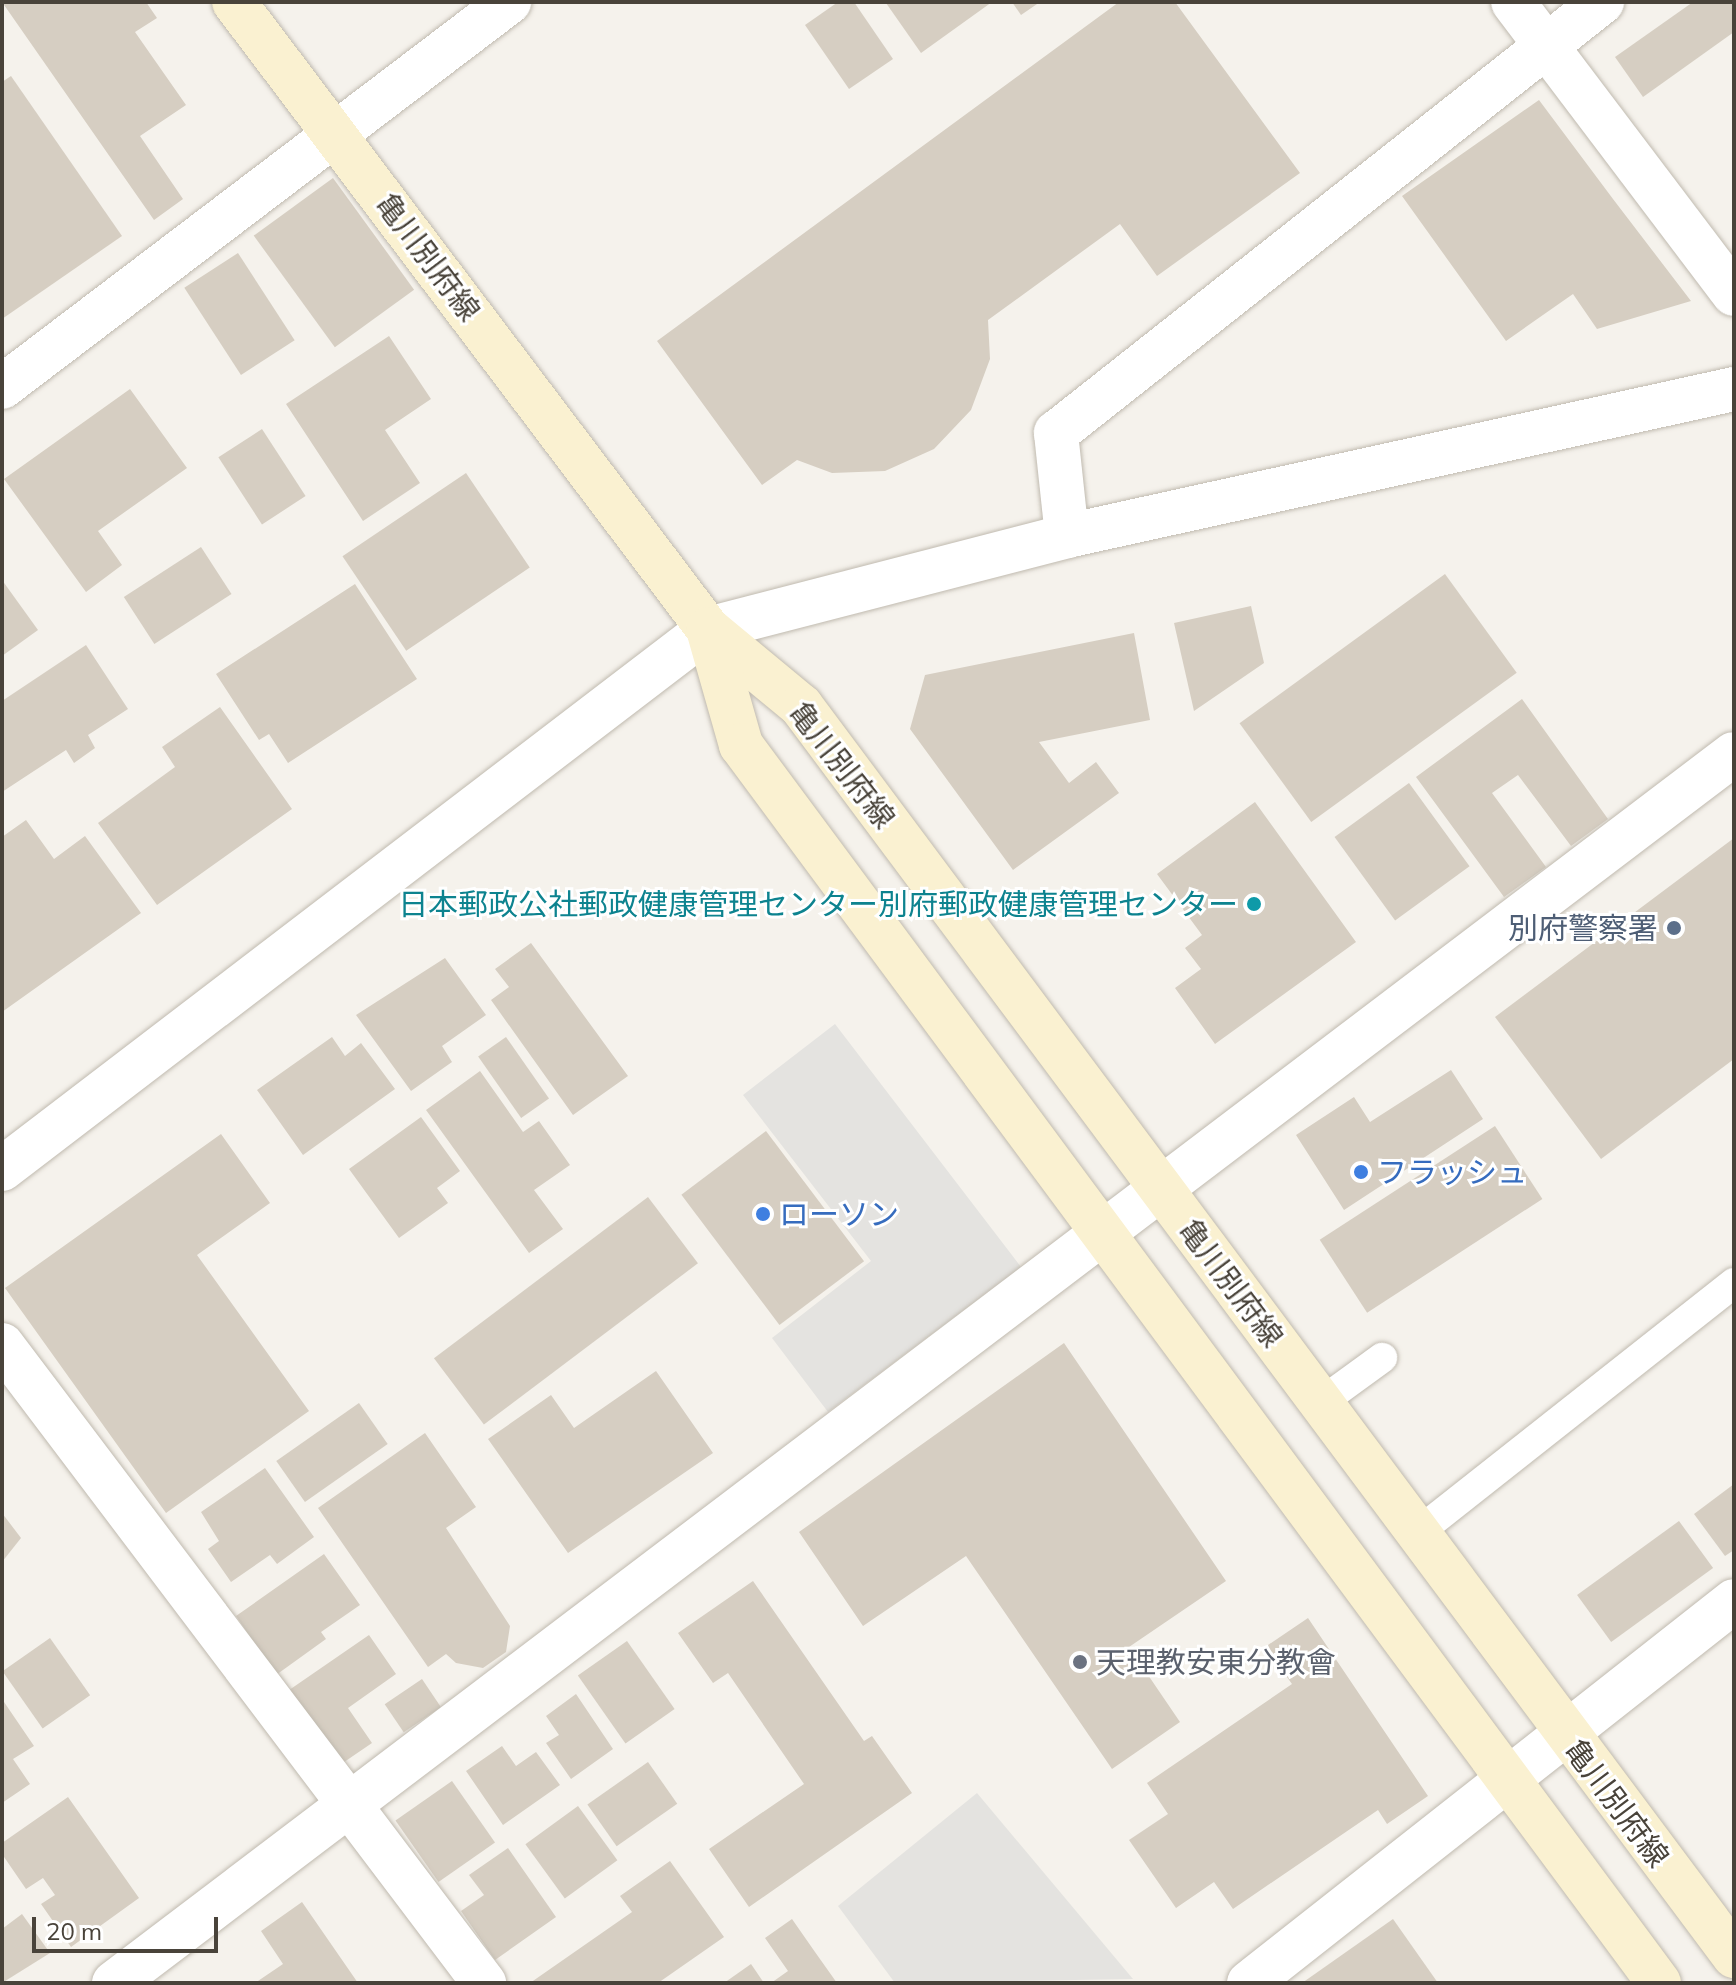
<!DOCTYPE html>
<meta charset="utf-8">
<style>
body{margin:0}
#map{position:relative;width:1736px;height:1985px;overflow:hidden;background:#f5f2ec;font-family:Mulish,"Noto Sans JP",sans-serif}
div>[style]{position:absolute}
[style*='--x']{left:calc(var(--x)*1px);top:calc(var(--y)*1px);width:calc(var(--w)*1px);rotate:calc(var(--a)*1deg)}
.parking>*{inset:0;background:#e4e3e0}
.building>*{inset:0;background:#d6cec2;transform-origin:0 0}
.roads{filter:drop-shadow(0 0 2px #c0baaf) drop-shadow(0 0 2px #c0baaf)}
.service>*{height:30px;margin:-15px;padding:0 15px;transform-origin:15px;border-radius:15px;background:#fff}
.minor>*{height:44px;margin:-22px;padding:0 22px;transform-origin:22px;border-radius:22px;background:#fff}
.tertiary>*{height:44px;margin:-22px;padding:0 22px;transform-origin:22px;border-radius:22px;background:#fff}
.secondary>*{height:44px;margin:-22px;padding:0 22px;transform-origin:22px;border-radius:22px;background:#faf1d1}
.dots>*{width:22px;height:22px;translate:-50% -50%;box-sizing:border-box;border:4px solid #fff;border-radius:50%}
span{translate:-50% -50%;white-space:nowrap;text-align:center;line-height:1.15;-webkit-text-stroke:6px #fff;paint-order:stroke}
.street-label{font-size:30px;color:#49433a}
.culture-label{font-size:30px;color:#0d838f}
.right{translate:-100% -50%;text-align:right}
.service-label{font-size:30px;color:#4e5e75}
.shop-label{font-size:30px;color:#366cbe}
.left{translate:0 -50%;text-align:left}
.worship-label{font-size:30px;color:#5b616d}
.frame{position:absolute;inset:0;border:4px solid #49433a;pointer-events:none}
.scale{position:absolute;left:32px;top:1917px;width:186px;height:36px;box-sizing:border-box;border:4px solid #49433a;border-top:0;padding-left:10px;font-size:24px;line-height:28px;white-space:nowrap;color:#49433a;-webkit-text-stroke:6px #fff;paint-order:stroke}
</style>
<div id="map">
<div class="parking">
<div style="clip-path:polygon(835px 1024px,1021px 1267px,828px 1412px,772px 1338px,871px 1261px,743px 1095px)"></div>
<div style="clip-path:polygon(977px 1793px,1133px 1979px,895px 1983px,838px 1906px)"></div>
</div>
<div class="building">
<div style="clip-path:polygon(2px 2px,146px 2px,157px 18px,135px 32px,186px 105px,140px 136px,183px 199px,154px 220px)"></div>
<div style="clip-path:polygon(838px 2px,854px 2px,893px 59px,849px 89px,805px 25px)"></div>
<div style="clip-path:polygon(992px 2px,921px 53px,886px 3px,887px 2px)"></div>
<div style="clip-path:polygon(1012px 2px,1040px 2px,1021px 15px)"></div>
<div style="clip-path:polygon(1119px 2px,1175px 2px,1300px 173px,1157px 276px,1120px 224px,988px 320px,990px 359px,971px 410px,934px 449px,885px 471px,832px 473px,797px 460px,762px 485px,657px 341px)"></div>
<div style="clip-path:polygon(1693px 2px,1734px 2px,1734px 32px,1643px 97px,1615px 57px)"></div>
<div style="clip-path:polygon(11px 76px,122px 236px,2px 319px,2px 82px)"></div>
<div style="clip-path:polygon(1539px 100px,1613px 199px,1691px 301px,1597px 329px,1573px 294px,1506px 341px,1402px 196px)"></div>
<div style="left:333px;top:178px;width:138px;height:98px;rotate:54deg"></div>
<div style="left:238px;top:253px;width:104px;height:64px;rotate:57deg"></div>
<div style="clip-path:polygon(389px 336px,431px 399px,385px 430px,420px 483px,363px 521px,286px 404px)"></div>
<div style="clip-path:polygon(130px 389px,187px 468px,98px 531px,122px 565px,86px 592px,4px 479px)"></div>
<div style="left:262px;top:429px;width:80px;height:52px;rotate:57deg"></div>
<div style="left:466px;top:473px;width:114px;height:149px;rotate:56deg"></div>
<div style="left:201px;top:547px;width:56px;height:92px;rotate:57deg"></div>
<div style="left:1445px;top:574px;width:122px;height:254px;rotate:54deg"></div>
<div style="clip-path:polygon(2px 580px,38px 630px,2px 656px)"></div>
<div style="clip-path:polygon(355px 584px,417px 679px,288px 763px,269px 734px,259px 740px,216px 674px)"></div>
<div style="clip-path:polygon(1251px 606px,1264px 663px,1194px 711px,1174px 623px)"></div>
<div style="clip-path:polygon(1134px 633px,1150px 720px,1039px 742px,1069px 783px,1096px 762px,1119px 793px,1013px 870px,910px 729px,925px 675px)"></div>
<div style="clip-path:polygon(86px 645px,128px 709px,88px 735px,95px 748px,74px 763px,66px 750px,2px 792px,2px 701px)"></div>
<div style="clip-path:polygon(1522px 699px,1608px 819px,1571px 846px,1518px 775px,1492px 793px,1546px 867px,1504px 897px,1416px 777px)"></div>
<div style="clip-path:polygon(220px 707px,292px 809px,157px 905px,98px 823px,175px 767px,162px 747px)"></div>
<div style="left:1409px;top:783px;width:103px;height:92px;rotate:54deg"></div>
<div style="clip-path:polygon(1255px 802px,1356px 942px,1215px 1044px,1175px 988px,1201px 969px,1185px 948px,1202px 935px,1157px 874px)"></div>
<div style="clip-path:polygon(26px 820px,54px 859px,85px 836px,141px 913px,2px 1012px,2px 837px)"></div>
<div style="clip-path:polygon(1734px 838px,1734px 1059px,1601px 1159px,1495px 1017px)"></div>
<div style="clip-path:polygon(531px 943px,628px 1076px,573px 1115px,491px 1000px,509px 987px,495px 969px)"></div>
<div style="clip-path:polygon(445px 958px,486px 1015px,442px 1046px,452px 1062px,411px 1091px,356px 1015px)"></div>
<div style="clip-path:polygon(332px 1037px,345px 1056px,361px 1043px,395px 1089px,303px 1155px,257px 1090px)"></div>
<div style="left:506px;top:1037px;width:75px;height:34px;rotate:55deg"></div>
<div style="clip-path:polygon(1451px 1070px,1483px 1119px,1344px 1210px,1296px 1135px,1354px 1097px,1370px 1122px)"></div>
<div style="clip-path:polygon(480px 1071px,523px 1132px,539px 1121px,570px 1165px,534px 1190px,563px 1229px,529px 1253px,426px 1110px)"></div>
<div style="clip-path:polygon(421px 1117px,460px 1171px,437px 1188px,448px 1203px,399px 1238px,349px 1169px)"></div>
<div style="left:1495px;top:1126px;width:87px;height:209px;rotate:57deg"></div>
<div style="left:766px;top:1131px;width:163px;height:106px;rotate:53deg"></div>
<div style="clip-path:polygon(221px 1134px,270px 1203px,197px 1255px,309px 1411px,166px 1513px,5px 1288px)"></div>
<div style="left:648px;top:1197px;width:83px;height:268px;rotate:53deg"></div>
<div style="clip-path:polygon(1064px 1343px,1226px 1581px,1129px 1647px,1180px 1722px,1112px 1769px,966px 1556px,863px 1626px,799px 1532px)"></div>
<div style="clip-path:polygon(656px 1371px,713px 1453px,568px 1553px,488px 1439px,551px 1395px,574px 1428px)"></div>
<div style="left:359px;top:1403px;width:50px;height:101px;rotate:55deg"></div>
<div style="clip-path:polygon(425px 1433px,476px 1507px,446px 1528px,510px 1626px,506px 1652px,483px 1668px,456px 1663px,446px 1654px,428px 1667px,318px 1508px)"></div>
<div style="clip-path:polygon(265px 1468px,314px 1537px,277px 1564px,270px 1555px,231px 1582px,208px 1549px,219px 1541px,201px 1512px)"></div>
<div style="clip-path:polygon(1734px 1484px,1734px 1550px,1725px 1556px,1694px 1514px)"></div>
<div style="clip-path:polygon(2px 1513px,21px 1538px,2px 1562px)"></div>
<div style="left:1679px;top:1521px;width:58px;height:126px;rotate:54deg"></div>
<div style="clip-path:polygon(324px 1554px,360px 1605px,321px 1632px,326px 1639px,276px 1675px,236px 1616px)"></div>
<div style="clip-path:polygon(753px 1581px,864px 1741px,872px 1736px,912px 1793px,749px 1907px,709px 1849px,804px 1784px,728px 1673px,713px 1683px,678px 1633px)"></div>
<div style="clip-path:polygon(1308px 1618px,1428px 1796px,1387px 1824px,1378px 1810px,1233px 1909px,1214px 1882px,1176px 1908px,1129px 1840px,1168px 1814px,1147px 1783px,1292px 1684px,1265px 1647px)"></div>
<div style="clip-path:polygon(369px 1635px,396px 1674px,348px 1708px,372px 1743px,331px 1771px,279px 1697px)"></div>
<div style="left:50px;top:1638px;width:70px;height:58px;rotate:55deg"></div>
<div style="left:627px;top:1641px;width:83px;height:60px;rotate:55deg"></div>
<div style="left:422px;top:1679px;width:34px;height:45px;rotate:56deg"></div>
<div style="clip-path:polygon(576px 1694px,613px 1749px,571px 1779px,546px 1743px,559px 1735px,546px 1716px)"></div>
<div style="clip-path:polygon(2px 1699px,34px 1746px,13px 1759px,30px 1784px,2px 1803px)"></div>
<div style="clip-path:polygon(502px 1746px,516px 1766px,536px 1752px,560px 1785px,503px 1825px,466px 1771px)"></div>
<div style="left:648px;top:1762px;width:51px;height:74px;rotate:55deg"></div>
<div style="left:452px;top:1781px;width:75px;height:69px;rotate:55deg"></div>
<div style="clip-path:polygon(68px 1797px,139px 1898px,71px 1947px,41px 1904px,55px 1895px,43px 1878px,26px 1889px,2px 1854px,2px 1843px)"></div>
<div style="left:578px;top:1806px;width:67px;height:65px;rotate:54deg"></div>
<div style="clip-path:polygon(508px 1848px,556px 1917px,495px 1960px,461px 1911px,484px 1895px,469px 1875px)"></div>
<div style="clip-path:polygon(670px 1861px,724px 1937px,658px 1983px,530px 1983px,632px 1912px,620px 1896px)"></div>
<div style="clip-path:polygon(302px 1902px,358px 1983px,255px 1983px,283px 1964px,261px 1931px)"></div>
<div style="clip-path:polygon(22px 1914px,50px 1953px,2px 1983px,2px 1929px)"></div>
<div style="clip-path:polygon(792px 1919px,815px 1952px,837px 1983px,771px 1983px,788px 1971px,765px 1938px)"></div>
<div style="clip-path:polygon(1393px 1919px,1438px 1983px,1302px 1983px)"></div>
<div style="clip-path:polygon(751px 1964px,764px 1983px,724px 1983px)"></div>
</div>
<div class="roads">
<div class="service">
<div style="--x:1320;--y:1403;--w:77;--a:-36"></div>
<div style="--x:1416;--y:1534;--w:405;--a:-38.3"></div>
</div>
<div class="minor">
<div style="--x:1513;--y:2;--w:366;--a:52.9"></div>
<div style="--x:2;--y:387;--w:637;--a:-37.21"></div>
<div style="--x:1067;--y:536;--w:104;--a:-96.1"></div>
<div style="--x:1056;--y:433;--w:696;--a:-38.29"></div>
<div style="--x:2;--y:1345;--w:800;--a:52.93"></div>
<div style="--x:114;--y:1983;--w:2033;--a:-37.19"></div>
<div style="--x:1249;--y:1983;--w:617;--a:-38.22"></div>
</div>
<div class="tertiary">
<div style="--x:2;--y:1169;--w:889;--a:-37.41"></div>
<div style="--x:708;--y:629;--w:371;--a:-14.5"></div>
<div style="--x:1067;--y:536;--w:683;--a:-12.43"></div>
</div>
<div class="secondary">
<div style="--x:234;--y:2;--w:786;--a:52.91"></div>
<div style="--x:708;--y:629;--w:121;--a:39.6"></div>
<div style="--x:801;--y:706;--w:1560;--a:53.26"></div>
<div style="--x:708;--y:629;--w:121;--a:74.1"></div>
<div style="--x:741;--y:745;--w:1541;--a:53.44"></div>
</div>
</div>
<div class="dots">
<div style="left:1254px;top:904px;background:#0f9aa8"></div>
<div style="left:1674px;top:928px;background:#5c6f8a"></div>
<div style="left:1361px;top:1172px;background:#3f7fe0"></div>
<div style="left:763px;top:1214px;background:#3f7fe0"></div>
<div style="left:1080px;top:1662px;background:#6b7280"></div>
</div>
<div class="street-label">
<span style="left:428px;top:257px;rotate:53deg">亀川別府線</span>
<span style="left:842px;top:765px;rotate:52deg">亀川別府線</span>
<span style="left:1231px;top:1283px;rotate:53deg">亀川別府線</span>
<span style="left:1617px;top:1803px;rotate:53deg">亀川別府線</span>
</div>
<div class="culture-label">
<span class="right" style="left:1238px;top:904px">日本郵政公社郵政健康管理センター別府郵政健康管理センター</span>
</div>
<div class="service-label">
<span class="right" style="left:1658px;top:928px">別府警察署</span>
</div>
<div class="shop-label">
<span class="left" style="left:1377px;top:1172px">フラッシュ</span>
<span class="left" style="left:779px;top:1214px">ローソン</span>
</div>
<div class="worship-label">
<span class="left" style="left:1096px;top:1662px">天理教安東分教會</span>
</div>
<div class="frame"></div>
<div class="scale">20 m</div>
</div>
